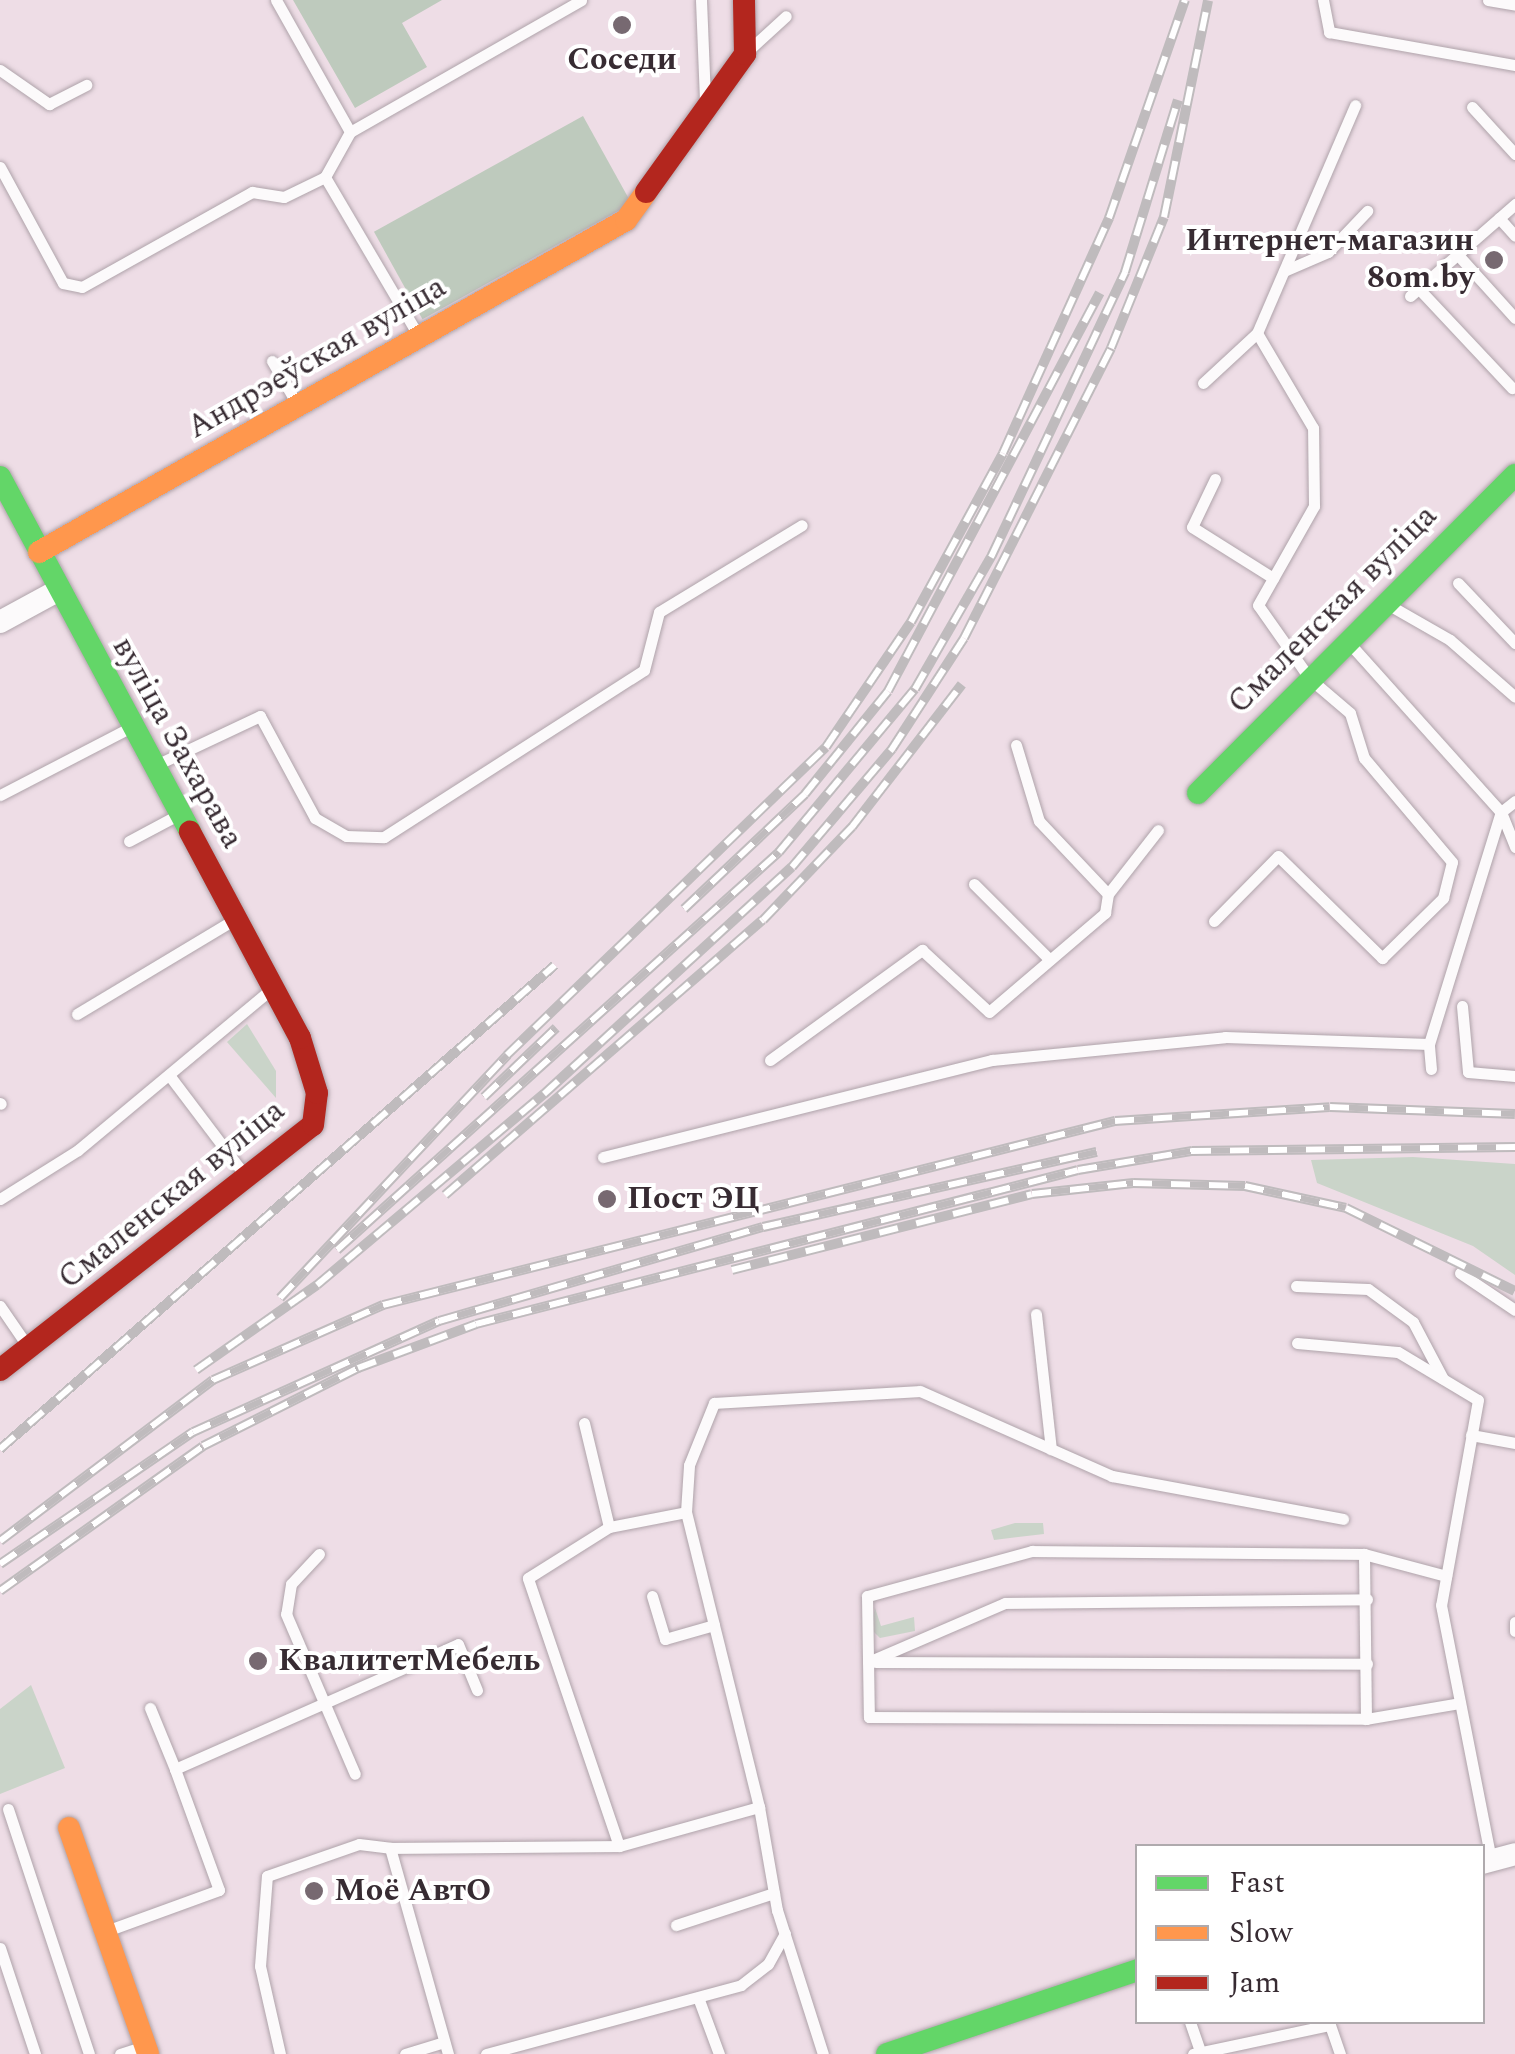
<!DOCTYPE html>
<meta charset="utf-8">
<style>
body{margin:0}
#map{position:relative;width:1515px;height:2054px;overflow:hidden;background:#eedde6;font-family:Spectral,serif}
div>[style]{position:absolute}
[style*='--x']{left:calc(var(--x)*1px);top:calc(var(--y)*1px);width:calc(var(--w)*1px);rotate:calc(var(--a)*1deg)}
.green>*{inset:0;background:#cad4c9}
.forest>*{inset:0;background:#becabd;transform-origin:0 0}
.roads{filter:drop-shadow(0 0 2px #afa3aa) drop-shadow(0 0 2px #afa3aa)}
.lane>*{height:11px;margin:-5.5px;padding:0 5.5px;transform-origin:5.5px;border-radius:5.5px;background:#fcfafb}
.street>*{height:22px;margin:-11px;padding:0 11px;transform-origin:11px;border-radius:11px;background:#fcfafb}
.fast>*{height:22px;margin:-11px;padding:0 11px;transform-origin:11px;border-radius:11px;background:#63d668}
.slow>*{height:22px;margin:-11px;padding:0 11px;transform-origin:11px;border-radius:11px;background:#ff974d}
.jam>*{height:22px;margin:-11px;padding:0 11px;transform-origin:11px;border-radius:11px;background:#b3261e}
.rail>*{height:10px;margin-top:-5px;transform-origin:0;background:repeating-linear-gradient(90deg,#fff 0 19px,#bfbbbd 0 38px);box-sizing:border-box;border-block:2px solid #bfbbbd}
.dots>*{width:28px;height:28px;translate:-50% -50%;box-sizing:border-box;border:5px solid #fff;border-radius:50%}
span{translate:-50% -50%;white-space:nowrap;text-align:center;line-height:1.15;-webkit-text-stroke:8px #fff;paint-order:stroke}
.poi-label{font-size:32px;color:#372b32;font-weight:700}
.right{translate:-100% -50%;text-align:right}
.left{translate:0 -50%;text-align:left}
.street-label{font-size:32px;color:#372b32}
.legend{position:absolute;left:1135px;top:1844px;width:350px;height:180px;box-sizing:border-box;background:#fff;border:2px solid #afaaad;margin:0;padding:12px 18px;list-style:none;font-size:30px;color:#372b32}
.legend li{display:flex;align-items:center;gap:20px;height:50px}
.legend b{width:50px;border:2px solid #afaaad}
</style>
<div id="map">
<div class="green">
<div style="clip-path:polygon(247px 1024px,276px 1071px,276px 1098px,227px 1042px)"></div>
<div style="clip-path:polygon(1413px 1157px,1515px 1164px,1515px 1275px,1473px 1246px,1317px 1183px,1311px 1160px)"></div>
<div style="clip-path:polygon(1015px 1523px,1043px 1523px,1044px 1534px,994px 1540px,991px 1530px)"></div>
<div style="clip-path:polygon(875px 1608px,881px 1626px,914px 1617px,915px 1631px,880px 1638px,870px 1628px)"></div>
<div style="clip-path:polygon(31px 1685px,65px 1768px,0 1794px,0 1709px)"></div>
</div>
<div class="forest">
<div style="clip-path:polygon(293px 0,442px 0,402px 23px,427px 67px,355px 108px)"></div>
<div style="left:583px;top:116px;width:100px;height:239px;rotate:61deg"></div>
</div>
<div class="roads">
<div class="lane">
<div style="--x:276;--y:0;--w:151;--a:60.7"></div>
<div style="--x:350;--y:132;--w:51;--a:119.1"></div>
<div style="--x:325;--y:177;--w:183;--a:59.5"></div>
<div style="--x:701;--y:0;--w:100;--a:87.7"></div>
<div style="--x:1323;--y:0;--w:33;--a:79"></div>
<div style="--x:1329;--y:32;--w:189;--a:10.1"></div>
<div style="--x:1488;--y:0;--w:27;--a:10"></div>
<div style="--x:751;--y:48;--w:47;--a:-42.4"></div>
<div style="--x:0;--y:70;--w:60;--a:34.8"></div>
<div style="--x:49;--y:104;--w:42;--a:-27.2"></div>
<div style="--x:1472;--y:107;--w:64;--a:47.5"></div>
<div style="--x:350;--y:132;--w:266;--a:-29.7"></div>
<div style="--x:0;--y:167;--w:132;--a:61.5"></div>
<div style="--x:63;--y:283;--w:19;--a:12"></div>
<div style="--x:82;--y:287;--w:195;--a:-29.2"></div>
<div style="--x:252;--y:192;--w:32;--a:9"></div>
<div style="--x:284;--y:197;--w:46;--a:-26"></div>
<div style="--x:1499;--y:218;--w:24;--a:48"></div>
<div style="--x:1458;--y:255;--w:85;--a:47.9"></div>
<div style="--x:1284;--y:271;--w:48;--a:-23.4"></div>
<div style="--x:1328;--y:252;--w:57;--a:-46.4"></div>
<div style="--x:1419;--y:289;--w:136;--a:46.8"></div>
<div style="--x:1410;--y:296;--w:140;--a:-41.2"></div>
<div style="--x:272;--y:361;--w:48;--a:59.7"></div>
<div style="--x:1203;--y:383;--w:74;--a:-42.8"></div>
<div style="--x:1215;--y:479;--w:53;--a:115.6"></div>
<div style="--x:1192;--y:527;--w:96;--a:32.2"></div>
<div style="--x:1458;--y:583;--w:83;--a:46.5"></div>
<div style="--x:1389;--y:605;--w:70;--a:29.8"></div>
<div style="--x:1450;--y:640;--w:86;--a:41.2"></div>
<div style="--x:1350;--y:644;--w:226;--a:48.1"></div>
<div style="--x:1501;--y:812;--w:38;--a:68"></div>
<div style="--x:1016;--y:745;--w:79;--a:73.2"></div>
<div style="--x:1039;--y:821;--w:100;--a:46.6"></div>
<div style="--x:156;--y:765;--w:115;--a:-25.2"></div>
<div style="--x:260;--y:716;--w:116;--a:61.7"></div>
<div style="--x:315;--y:818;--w:36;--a:30"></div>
<div style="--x:346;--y:836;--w:38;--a:2"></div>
<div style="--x:384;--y:837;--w:309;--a:-32.7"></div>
<div style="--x:644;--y:670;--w:60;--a:-75.5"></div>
<div style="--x:659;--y:612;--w:167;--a:-31.3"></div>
<div style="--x:0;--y:795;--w:148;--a:-27.4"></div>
<div style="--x:129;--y:841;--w:55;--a:-28"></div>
<div style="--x:974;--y:884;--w:107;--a:45"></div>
<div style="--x:1214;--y:921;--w:91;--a:-45.4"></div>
<div style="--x:1278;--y:856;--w:146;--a:44.4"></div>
<div style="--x:1382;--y:958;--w:86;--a:-44.5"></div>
<div style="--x:1443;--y:898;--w:37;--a:-76"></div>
<div style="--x:1452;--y:862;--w:136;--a:-130.2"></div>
<div style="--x:1364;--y:758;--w:47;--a:-107.3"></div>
<div style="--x:1350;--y:713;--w:52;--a:-139.6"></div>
<div style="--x:1310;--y:679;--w:90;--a:-125.1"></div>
<div style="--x:1258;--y:605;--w:114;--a:-60.5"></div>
<div style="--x:1314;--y:506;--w:78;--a:-90.7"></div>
<div style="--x:1313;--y:428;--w:110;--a:-120.5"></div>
<div style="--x:1257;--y:333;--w:248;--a:-66.7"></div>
<div style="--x:1462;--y:1006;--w:66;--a:84.8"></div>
<div style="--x:1468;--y:1072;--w:47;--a:4.9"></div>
<div style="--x:77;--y:1014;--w:181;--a:-31"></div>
<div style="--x:770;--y:1060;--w:188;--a:-35.9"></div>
<div style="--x:922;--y:950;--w:91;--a:42.8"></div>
<div style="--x:989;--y:1012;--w:153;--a:-40.5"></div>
<div style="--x:1105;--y:913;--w:19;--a:-81"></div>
<div style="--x:1108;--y:894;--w:81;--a:-52"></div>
<div style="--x:1431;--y:1069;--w:25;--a:-95"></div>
<div style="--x:1429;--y:1044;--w:243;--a:-72.8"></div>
<div style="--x:1501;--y:812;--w:18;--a:-38"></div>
<div style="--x:169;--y:1075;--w:129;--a:52.9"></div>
<div style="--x:0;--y:1103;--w:1;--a:45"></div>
<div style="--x:603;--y:1157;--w:401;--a:-14"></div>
<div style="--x:992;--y:1060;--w:234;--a:-5.6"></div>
<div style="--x:1225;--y:1037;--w:204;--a:2"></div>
<div style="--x:0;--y:1199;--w:92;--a:-32.1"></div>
<div style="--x:78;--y:1150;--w:250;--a:-39.8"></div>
<div style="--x:1460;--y:1273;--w:66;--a:33.9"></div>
<div style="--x:1296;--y:1286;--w:72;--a:2.4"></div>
<div style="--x:1368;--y:1289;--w:56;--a:36.3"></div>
<div style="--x:1413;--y:1322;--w:64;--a:62.2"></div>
<div style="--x:0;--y:1306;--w:46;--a:55.6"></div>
<div style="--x:1036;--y:1314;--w:136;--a:83.7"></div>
<div style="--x:1297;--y:1343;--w:101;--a:5.1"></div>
<div style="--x:1398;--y:1352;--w:93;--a:31"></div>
<div style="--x:1478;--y:1400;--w:208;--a:100.2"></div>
<div style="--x:1441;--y:1605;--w:260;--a:78.9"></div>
<div style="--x:584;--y:1423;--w:107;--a:76.5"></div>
<div style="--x:1471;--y:1435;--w:45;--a:10.3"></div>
<div style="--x:686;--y:1512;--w:47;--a:-86.3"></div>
<div style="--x:689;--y:1465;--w:67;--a:-68"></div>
<div style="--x:714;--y:1403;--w:206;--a:-3.3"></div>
<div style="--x:920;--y:1391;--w:210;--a:23.9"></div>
<div style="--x:1112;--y:1476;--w:235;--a:10.5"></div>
<div style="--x:319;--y:1554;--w:41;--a:133"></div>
<div style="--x:291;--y:1584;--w:30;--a:99"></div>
<div style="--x:286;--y:1614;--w:174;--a:66.7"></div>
<div style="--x:1364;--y:1554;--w:332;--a:-179.5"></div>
<div style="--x:1032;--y:1551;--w:171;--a:164.7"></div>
<div style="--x:867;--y:1596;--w:121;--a:89.1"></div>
<div style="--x:869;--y:1717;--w:497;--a:0.2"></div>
<div style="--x:1366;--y:1719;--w:165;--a:-90.7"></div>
<div style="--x:1364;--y:1554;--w:85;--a:15"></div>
<div style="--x:652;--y:1596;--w:45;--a:73.2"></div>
<div style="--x:665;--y:1639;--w:51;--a:-15.9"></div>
<div style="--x:1515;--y:1622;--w:9;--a:90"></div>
<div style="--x:868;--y:1662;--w:149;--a:-23.3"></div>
<div style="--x:1005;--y:1603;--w:362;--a:-0.6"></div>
<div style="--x:876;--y:1662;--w:491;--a:0.2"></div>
<div style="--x:150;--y:1708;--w:66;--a:67.7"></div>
<div style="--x:1366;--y:1719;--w:95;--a:-9.7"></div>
<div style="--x:759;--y:1807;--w:145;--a:164.4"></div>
<div style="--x:619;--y:1846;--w:283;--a:-108.8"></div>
<div style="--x:528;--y:1578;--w:96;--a:-32.2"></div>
<div style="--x:609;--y:1527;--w:78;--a:-11"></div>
<div style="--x:686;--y:1512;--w:304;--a:76.1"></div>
<div style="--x:759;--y:1807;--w:105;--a:80.1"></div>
<div style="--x:777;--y:1910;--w:151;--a:72.3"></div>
<div style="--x:8;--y:1809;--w:258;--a:71.7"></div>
<div style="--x:676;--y:1925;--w:103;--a:-18.1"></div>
<div style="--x:109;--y:1930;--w:117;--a:-20"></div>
<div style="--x:219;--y:1890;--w:129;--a:-110"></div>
<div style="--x:175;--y:1769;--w:309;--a:-23.8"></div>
<div style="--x:458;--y:1644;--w:50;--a:67.6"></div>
<div style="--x:0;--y:1948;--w:112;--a:71.7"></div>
<div style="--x:699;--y:2000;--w:58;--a:69.7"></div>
<div style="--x:1190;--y:2022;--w:34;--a:71"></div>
<div style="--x:120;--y:2054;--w:23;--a:-18"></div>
<div style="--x:280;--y:2054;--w:90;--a:-102.8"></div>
<div style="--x:260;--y:1966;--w:90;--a:-85.6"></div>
<div style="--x:267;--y:1876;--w:97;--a:-19.2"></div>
<div style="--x:359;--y:1844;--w:31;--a:7"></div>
<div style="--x:405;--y:2054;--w:41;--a:-17.1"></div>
<div style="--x:448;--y:2054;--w:214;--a:-105.7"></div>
<div style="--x:390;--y:1848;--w:229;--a:-0.5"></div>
<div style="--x:486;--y:2054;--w:264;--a:-15.1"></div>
<div style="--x:741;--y:1985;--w:34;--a:-38"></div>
<div style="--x:768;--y:1964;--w:35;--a:-61"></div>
<div style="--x:1193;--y:2054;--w:140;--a:-12"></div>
<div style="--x:1330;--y:2025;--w:31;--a:71"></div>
</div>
<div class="street">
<div style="--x:0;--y:622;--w:67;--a:-28.5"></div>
<div style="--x:1482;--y:1863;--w:34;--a:-15"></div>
</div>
<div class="fast">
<div style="--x:0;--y:477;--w:403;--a:61.8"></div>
<div style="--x:1198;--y:793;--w:449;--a:-45.1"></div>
<div style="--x:887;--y:2054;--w:265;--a:-18.5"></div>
</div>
<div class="slow">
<div style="--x:39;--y:552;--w:674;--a:-29.49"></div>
<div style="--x:626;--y:220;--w:34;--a:-54"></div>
<div style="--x:69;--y:1828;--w:239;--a:70.7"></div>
</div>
<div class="jam">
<div style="--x:646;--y:192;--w:170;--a:-54.3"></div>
<div style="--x:745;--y:54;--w:54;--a:-91.1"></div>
<div style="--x:0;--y:1370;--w:397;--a:-38.1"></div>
<div style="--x:313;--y:1125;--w:32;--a:-83"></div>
<div style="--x:317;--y:1093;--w:58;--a:-107.2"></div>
<div style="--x:300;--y:1038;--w:234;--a:-118.1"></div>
</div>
</div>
<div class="rail">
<div style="--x:684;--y:909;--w:167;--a:-43.5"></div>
<div style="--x:805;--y:794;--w:132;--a:-51.1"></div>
<div style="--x:888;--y:691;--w:451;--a:-62"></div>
<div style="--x:484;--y:1097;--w:100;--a:-43.8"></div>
<div style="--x:445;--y:1195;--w:420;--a:-40.9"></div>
<div style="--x:763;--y:920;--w:129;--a:-46.3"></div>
<div style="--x:852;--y:827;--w:180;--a:-52.4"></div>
<div style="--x:337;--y:1250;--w:595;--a:-42"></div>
<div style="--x:779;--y:852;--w:212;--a:-50.2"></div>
<div style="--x:915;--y:689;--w:155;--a:-60.1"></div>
<div style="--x:992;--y:555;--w:313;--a:-64.8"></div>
<div style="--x:1125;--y:272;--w:180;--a:-72.9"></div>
<div style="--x:732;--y:1270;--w:309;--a:-14.2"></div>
<div style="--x:1032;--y:1194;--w:102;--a:-6.2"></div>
<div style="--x:1133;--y:1183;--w:112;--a:1.5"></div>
<div style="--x:1245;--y:1186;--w:103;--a:12.3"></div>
<div style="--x:1346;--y:1208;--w:188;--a:26.2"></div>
<div style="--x:280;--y:1298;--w:333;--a:-46.9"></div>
<div style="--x:507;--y:1055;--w:443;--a:-44"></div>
<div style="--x:826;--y:747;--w:151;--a:-55.8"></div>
<div style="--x:911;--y:622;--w:192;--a:-61.4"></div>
<div style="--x:1003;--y:453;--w:258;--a:-65.7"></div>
<div style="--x:1109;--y:218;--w:231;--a:-70.8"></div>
<div style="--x:196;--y:1370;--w:148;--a:-35.1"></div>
<div style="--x:317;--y:1285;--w:297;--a:-40.1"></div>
<div style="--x:544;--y:1094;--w:336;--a:-42.5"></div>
<div style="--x:792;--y:867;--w:155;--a:-49.7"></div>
<div style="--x:892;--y:749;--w:132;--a:-57"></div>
<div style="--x:964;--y:638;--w:325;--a:-63.1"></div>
<div style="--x:1111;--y:348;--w:141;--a:-68"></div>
<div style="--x:1164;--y:217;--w:221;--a:-78.5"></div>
<div style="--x:0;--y:1449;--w:736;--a:-41.09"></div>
<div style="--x:0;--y:1541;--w:267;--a:-37.1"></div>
<div style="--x:213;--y:1380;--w:186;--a:-23.8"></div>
<div style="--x:383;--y:1305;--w:755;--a:-14.11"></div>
<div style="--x:1115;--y:1121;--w:215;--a:-3.7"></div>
<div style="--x:1330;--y:1107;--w:185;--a:2.2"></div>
<div style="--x:0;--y:1564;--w:234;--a:-34.4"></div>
<div style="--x:193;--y:1432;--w:270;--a:-24.3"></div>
<div style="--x:439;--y:1321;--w:337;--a:-16.2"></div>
<div style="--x:763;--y:1227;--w:342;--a:-12.7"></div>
<div style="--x:0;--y:1591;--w:249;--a:-35.5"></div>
<div style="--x:203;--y:1446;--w:174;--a:-26.7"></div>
<div style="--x:358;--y:1368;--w:126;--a:-20.4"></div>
<div style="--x:476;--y:1324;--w:621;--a:-14.35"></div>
<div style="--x:1078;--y:1170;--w:116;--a:-9.5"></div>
<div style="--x:1192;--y:1151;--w:323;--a:-0.7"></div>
</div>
<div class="dots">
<div style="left:622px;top:25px;background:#776971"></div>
<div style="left:1494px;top:260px;background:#776971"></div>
<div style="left:607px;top:1199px;background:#776971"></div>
<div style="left:258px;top:1661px;background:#776971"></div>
<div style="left:314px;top:1891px;background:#776971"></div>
</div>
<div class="poi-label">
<span style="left:622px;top:60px">Соседи</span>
<span class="right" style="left:1474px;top:260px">Интернет-магазин<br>8om.by</span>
<span class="left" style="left:627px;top:1199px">Пост ЭЦ</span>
<span class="left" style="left:278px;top:1661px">КвалитетМебель</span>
<span class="left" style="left:334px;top:1891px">Моё АвтО</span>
</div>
<div class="street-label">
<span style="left:317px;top:358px;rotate:-30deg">Андрэеўская вуліца</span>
<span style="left:1333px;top:610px;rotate:-45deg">Смаленская вуліца</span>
<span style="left:177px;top:743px;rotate:61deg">вуліца Захарава</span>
<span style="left:172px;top:1195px;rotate:-39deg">Смаленская вуліца</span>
</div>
<ul class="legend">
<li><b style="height:12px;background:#63d668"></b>Fast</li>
<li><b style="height:12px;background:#ff974d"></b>Slow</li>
<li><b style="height:12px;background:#b3261e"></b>Jam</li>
</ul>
</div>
